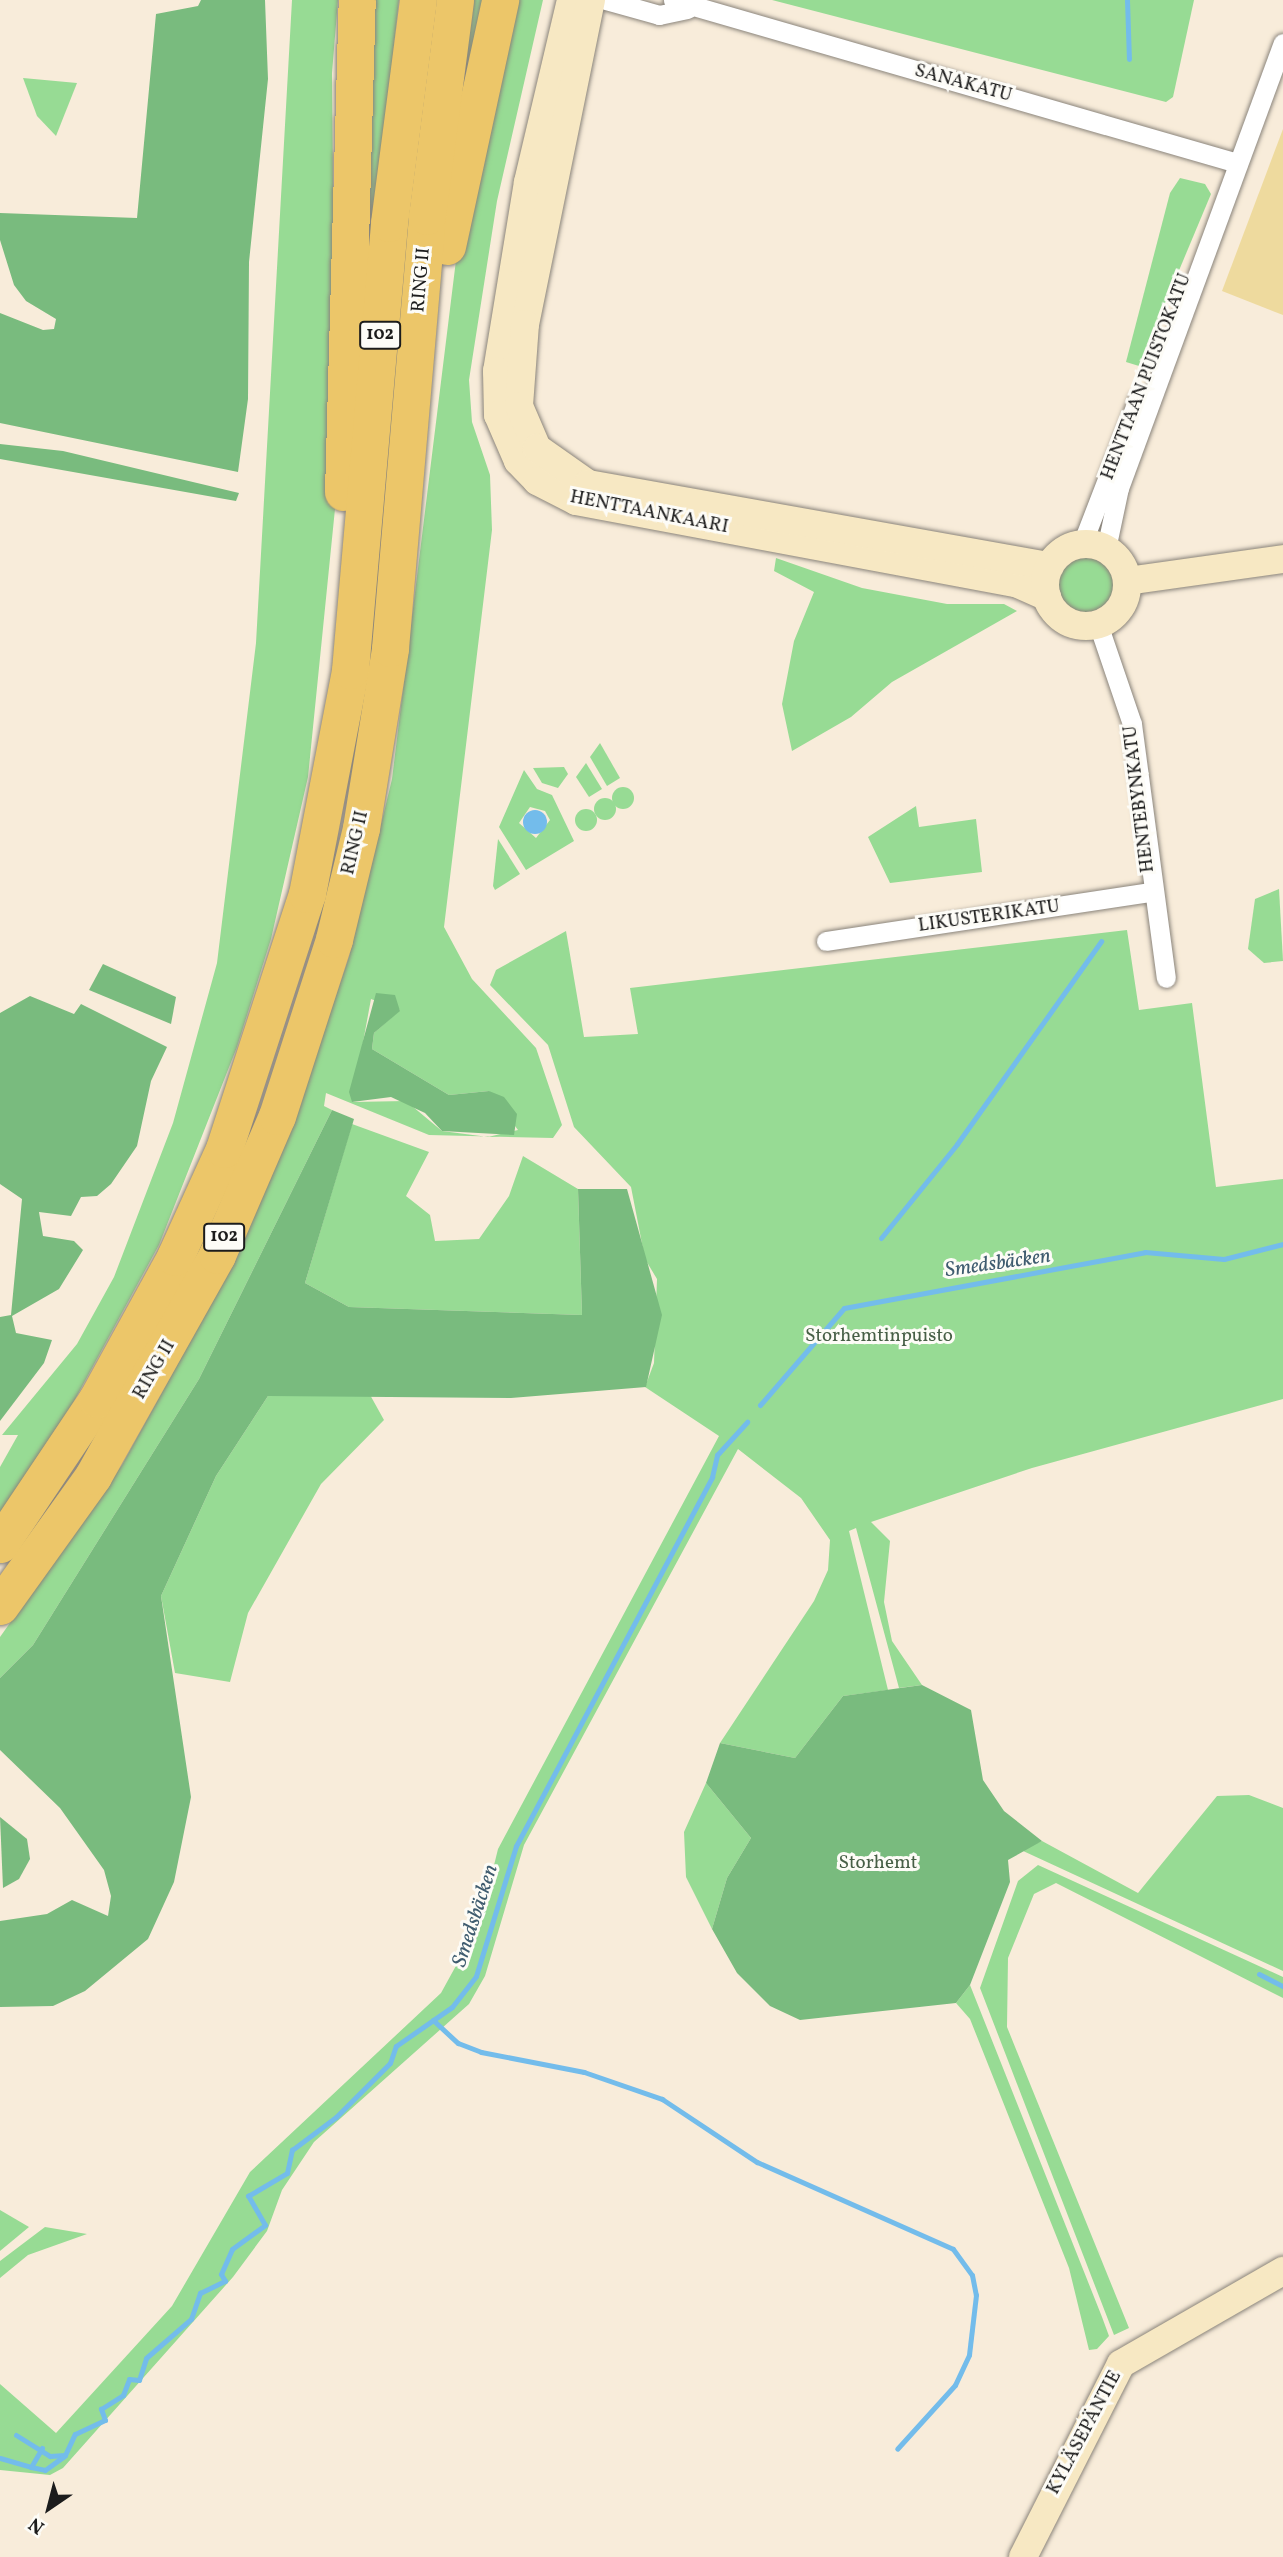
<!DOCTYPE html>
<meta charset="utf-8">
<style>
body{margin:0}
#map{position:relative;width:1283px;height:2557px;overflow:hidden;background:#f8ecda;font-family:Vollkorn,serif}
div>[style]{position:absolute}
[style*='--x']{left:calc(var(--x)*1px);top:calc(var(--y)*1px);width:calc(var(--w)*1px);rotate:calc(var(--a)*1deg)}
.green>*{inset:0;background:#97db94}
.round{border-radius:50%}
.forest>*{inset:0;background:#79bb7e}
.sand>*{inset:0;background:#eeda9e}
.water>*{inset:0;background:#73bceb}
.stream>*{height:5px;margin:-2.5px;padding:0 2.5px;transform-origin:2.5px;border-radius:2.5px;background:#73bceb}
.roads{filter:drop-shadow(0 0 2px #8a847b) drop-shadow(0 0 2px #8a847b)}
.street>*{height:19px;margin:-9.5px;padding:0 9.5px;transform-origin:9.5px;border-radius:9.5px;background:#fff}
.secondary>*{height:28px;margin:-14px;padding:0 14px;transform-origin:14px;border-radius:14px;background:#f7e8c3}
.secondary>.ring{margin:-14px;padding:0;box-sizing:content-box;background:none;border:28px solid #f7e8c3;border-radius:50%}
.highway>*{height:37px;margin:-18.5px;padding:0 18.5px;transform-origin:18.5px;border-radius:18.5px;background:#ecc669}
span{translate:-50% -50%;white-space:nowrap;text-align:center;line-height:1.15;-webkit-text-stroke:6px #fdfcf7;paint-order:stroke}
.shield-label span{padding:2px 5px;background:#fdfcf7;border:2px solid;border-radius:5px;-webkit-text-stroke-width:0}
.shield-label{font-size:18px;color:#1c1c1c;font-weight:700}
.street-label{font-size:19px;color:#1c1c1c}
.park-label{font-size:19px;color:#475f46}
.water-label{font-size:21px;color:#3f5c6f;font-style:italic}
.north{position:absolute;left:14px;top:2473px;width:70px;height:70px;-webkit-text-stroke:5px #fdfcf7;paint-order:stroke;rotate:215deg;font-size:19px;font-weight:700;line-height:28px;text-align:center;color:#1c1c1c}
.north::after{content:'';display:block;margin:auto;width:24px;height:32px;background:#1c1c1c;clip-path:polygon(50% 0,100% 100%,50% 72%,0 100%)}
</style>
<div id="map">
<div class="green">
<div style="clip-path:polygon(292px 0,338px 0,332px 73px,336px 499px,308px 777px,271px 939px,237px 1047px,159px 1245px,73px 1403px,0 1513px,0 1467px,18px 1435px,2px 1435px,77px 1344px,114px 1277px,173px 1123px,217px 963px,256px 643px)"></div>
<div style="clip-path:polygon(367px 0,399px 0,363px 326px)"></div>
<div style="clip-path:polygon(473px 0,489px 0,456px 113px,466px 43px)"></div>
<div style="clip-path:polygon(evenodd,511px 0,543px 0,497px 201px,469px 380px,472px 422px,490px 475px,492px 530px,444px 927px,472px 979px,536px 1048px,562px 1125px,553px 1138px,429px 1135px,326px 1093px,324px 1106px,332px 1110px,199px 1379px,33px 1645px,0 1678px,0 1637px,122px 1465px,236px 1258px,290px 1131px,349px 957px,392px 779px,458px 244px,511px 0,371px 999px,400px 1010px,374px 1033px,372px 1049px,449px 1095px,489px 1091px,518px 1130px,488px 1137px,442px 1131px,406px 1101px,352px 1102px,371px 999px)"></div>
<div style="clip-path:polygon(772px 0,1194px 0,1173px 97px,1166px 102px)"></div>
<div style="clip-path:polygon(23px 78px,77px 83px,56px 136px,37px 116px)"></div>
<div style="clip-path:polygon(1180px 178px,1205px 184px,1211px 194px,1139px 366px,1126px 362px,1170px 193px)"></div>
<div class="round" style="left:1059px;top:558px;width:54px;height:54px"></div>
<div style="clip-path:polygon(776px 558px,862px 588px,947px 604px,1004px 604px,1017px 611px,892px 682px,851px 717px,792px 751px,782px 704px,794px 641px,814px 592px,774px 571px)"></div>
<div style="clip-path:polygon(600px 743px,620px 778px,607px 786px,590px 757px)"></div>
<div style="clip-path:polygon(586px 763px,602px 789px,589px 797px,576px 777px)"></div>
<div style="clip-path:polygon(564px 767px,568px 774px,558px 788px,542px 783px,533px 768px)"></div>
<div style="clip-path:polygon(evenodd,524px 770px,537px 789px,552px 795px,574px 841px,526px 870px,499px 827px,524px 770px,530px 807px,545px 811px,550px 820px,536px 838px,519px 823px,530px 807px)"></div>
<div class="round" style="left:612px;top:787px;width:22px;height:22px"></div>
<div class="round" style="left:594px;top:798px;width:22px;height:22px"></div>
<div style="clip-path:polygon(916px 806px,919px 827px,976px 819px,982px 872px,890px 883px,868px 837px)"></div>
<div class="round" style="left:575px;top:809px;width:22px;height:22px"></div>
<div style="clip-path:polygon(498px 839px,520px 874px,495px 890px,493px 886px)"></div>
<div style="clip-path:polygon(1279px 889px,1283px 961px,1264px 963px,1248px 949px,1255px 899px)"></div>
<div style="clip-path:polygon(1127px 930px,1139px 1010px,1192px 1003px,1216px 1187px,1283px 1179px,1283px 1399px,1032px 1468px,871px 1522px,890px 1541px,884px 1602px,892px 1641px,922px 1685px,899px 1688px,856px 1528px,849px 1531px,888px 1690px,843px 1696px,795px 1758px,720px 1743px,814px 1601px,828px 1570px,830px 1540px,801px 1498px,738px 1449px,524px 1845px,485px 1976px,469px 2004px,314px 2142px,282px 2190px,267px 2231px,233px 2277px,63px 2468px,50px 2475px,0 2470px,0 2384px,56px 2433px,172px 2306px,250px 2172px,441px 1993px,480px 1922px,498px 1849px,719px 1436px,645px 1387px,654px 1363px,657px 1279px,645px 1259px,631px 1187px,574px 1127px,548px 1045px,490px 985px,496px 970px,566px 931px,584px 1037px,638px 1034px,630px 988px)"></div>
<div style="clip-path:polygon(352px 1124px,429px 1152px,406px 1196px,430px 1215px,435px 1241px,479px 1239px,509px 1196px,523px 1156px,578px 1189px,582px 1315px,349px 1307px,305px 1283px)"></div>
<div style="clip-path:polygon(369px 1393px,384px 1420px,321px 1484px,248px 1613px,230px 1682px,175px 1673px,161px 1596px,216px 1476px,268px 1396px)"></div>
<div style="clip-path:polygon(706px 1783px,751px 1838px,727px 1878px,712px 1929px,686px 1877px,684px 1832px)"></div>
<div style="clip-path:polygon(1249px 1795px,1283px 1808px,1283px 1971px,1021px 1850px,1042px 1841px,1138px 1893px,1217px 1796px)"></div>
<div style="clip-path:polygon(1038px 1865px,1283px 1977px,1283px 1998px,1056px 1883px,1034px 1894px,1008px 1958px,1007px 2027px,1129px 2328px,1114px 2335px,980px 1988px,1018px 1881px)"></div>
<div style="clip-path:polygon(970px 1985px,1102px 2317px,1109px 2336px,1097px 2349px,1089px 2350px,1069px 2268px,970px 2019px,956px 2003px)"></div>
<div style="clip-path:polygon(0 2210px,29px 2227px,0 2251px)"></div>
<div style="clip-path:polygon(45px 2227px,87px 2234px,28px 2255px,0 2278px,0 2261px)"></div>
</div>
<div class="forest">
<div style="clip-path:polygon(201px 0,265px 0,268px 79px,249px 262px,248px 399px,238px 472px,0 423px,0 313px,43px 330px,54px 329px,56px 319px,26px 301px,14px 285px,0 240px,0 213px,137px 218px,156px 14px,198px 6px)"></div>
<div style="clip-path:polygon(0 444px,63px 451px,239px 493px,236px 501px,0 459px)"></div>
<div style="clip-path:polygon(103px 964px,176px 997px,171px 1024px,89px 990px)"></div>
<div style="clip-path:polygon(376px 993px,395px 995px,400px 1011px,374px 1033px,372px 1049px,449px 1095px,489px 1091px,504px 1097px,517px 1114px,514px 1135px,442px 1131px,425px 1113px,391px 1097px,352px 1102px,349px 1092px)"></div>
<div style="clip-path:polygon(30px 996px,74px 1014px,81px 1004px,167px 1047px,151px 1081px,137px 1146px,111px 1184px,97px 1196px,81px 1197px,71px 1216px,39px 1212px,43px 1236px,74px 1241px,83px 1250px,59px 1289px,12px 1316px,16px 1333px,52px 1340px,44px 1363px,0 1421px,0 1317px,11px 1315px,22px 1199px,0 1184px,0 1013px)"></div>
<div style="clip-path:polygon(332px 1110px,354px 1119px,305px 1283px,349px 1307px,582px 1315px,578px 1189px,627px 1189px,662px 1315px,646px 1387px,511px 1398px,268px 1396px,216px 1476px,161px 1596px,191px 1797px,174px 1882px,148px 1939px,85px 1991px,53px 2006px,0 2007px,0 1921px,47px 1914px,72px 1900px,108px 1916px,111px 1896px,104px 1870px,60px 1808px,0 1750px,0 1678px,33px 1645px,199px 1379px)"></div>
<div style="clip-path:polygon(922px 1685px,971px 1710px,983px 1780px,1004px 1811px,1042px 1841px,1008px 1860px,1010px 1882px,970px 1985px,956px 2003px,800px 2020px,770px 2006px,737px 1973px,712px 1929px,727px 1878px,751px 1838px,706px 1783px,720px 1743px,795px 1758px,843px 1696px)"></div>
<div style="clip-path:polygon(0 1817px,27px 1839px,30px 1859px,19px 1879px,3px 1888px)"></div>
</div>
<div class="sand">
<div style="clip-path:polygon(1283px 129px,1283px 315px,1222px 291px)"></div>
</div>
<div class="water">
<div class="round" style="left:523px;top:810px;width:24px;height:24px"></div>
</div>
<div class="stream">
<div style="--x:1127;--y:0;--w:59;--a:88.1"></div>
<div style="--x:881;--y:1238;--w:121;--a:-51"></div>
<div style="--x:957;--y:1144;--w:249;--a:-54.6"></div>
<div style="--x:760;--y:1405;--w:128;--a:-49.1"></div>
<div style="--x:844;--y:1308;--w:306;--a:-10.5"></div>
<div style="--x:1145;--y:1252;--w:79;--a:5.1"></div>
<div style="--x:1224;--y:1259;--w:61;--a:-14.3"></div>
<div style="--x:1259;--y:1974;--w:27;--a:27"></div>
<div style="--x:433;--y:2020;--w:34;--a:43"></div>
<div style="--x:458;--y:2043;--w:25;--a:21"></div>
<div style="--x:481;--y:2052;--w:105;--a:11"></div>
<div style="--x:584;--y:2072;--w:83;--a:19.1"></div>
<div style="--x:662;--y:2099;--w:114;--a:33.6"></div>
<div style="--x:757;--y:2162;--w:214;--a:23.9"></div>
<div style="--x:953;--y:2249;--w:32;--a:54"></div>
<div style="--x:972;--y:2275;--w:20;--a:79"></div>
<div style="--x:976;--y:2295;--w:60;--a:96.7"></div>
<div style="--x:969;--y:2355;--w:33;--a:115"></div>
<div style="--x:955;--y:2385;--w:86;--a:132.2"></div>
<div style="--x:16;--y:2435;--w:40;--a:32"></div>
<div style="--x:50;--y:2456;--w:15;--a:-4"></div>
<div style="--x:65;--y:2455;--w:23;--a:-65"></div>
<div style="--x:75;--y:2434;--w:33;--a:-25"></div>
<div style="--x:105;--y:2420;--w:12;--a:-110"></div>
<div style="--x:101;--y:2409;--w:26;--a:-32"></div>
<div style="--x:123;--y:2395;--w:17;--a:-69"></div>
<div style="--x:129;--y:2379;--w:10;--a:6"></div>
<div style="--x:139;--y:2380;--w:23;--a:-72"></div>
<div style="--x:146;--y:2358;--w:60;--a:-40.9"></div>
<div style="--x:191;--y:2319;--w:28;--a:-71"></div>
<div style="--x:200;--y:2293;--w:28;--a:-26"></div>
<div style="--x:225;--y:2281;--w:8;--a:-120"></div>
<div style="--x:221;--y:2274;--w:27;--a:-66"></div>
<div style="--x:232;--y:2249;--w:41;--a:-36"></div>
<div style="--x:265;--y:2225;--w:34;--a:-120"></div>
<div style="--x:248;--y:2196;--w:45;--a:-30.5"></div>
<div style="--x:287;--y:2173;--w:24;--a:-78"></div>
<div style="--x:292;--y:2150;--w:55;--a:-36.9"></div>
<div style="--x:336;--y:2117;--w:76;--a:-45"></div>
<div style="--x:390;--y:2063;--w:18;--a:-71"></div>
<div style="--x:396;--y:2046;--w:68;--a:-34.9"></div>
<div style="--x:452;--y:2007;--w:39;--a:-52"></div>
<div style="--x:476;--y:1976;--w:136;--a:-72.9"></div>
<div style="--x:516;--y:1846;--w:418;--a:-62"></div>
<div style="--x:712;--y:1477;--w:23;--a:-77"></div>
<div style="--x:717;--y:1455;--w:45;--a:-47.7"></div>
<div style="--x:0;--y:2458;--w:32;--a:16"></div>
<div style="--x:31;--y:2467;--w:22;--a:-60"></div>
<div style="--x:31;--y:2467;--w:14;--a:12"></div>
<div style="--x:45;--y:2470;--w:24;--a:-36"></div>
</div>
<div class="roads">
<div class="street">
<div style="--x:606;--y:0;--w:55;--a:15.8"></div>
<div style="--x:659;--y:15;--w:29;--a:-12"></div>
<div style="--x:673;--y:0;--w:587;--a:16.12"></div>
<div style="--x:1082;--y:544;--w:155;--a:-68.9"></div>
<div style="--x:1106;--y:549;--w:62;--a:-78"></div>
<div style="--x:1119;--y:488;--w:474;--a:-69.8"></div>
<div style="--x:1098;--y:624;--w:106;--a:71.2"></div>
<div style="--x:1132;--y:724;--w:256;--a:82.4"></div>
<div style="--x:826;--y:941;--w:329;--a:-8.6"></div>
</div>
<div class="secondary">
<div style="--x:571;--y:0;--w:187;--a:103.3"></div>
<div style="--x:528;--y:182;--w:192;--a:99.3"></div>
<div style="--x:497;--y:371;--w:44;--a:88.7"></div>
<div style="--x:498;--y:415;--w:50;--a:66.5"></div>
<div style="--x:518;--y:461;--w:28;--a:46"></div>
<div style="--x:537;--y:481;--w:44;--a:27.1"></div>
<div style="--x:576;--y:501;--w:450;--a:10.6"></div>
<div style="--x:1018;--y:584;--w:32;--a:24"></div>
<div style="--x:591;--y:0;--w:331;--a:101.5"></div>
<div style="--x:525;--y:324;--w:82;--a:94.2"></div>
<div style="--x:519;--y:406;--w:46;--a:66.8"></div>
<div style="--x:537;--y:448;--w:62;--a:35.2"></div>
<div style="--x:588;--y:484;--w:469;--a:10.1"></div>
<div class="ring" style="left:1045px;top:544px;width:54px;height:54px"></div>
<div style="--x:1127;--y:581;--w:158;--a:-8"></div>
<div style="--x:1023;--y:2557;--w:216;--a:-63.1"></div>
<div style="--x:1121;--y:2364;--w:187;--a:-29.9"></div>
</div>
<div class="highway">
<div style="--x:447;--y:246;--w:252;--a:-77.8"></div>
<div style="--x:343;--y:492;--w:492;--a:-88.4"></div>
<div style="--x:0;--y:1544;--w:174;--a:-56.2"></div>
<div style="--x:97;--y:1399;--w:162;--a:-61.2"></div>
<div style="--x:175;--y:1257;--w:119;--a:-65.6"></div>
<div style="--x:224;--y:1149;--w:268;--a:-72"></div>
<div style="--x:307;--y:894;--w:228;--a:-79.1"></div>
<div style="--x:350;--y:670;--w:449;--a:-85"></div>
<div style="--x:389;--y:223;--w:225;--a:-82.6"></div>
<div style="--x:0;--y:1606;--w:160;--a:-54.4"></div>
<div style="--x:93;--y:1476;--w:253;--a:-60.7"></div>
<div style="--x:217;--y:1255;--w:151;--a:-66.7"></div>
<div style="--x:277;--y:1116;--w:186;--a:-72.1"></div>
<div style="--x:334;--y:939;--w:114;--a:-76.3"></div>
<div style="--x:361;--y:828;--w:182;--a:-80.8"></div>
<div style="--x:390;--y:648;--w:434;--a:-85.1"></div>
<div style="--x:427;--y:216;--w:218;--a:-82.6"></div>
</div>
</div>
<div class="shield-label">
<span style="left:380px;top:335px">102</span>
<span style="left:224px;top:1237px">102</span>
</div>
<div class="street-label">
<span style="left:963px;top:84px;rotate:15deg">SANAKATU</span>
<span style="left:422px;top:280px;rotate:-85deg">RING II</span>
<span style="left:1147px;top:377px;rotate:-69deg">HENTTAAN PUISTOKATU</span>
<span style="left:649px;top:513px;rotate:11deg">HENTTAANKAARI</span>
<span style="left:1140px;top:799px;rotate:-97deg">HENTEBYNKATU</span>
<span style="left:356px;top:843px;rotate:-77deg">RING II</span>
<span style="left:989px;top:917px;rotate:-8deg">LIKUSTERIKATU</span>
<span style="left:155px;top:1370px;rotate:-60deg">RING II</span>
<span style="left:1085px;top:2433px;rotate:-62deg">KYLÄSEPÄNTIE</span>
</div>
<div class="park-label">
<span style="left:879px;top:1337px">Storhemtinpuisto</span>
<span style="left:878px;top:1864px">Storhemt</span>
</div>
<div class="water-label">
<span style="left:998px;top:1264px;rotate:-8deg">Smedsbäcken</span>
<span style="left:476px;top:1916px;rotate:-72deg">Smedsbäcken</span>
</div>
<div class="north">N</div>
</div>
